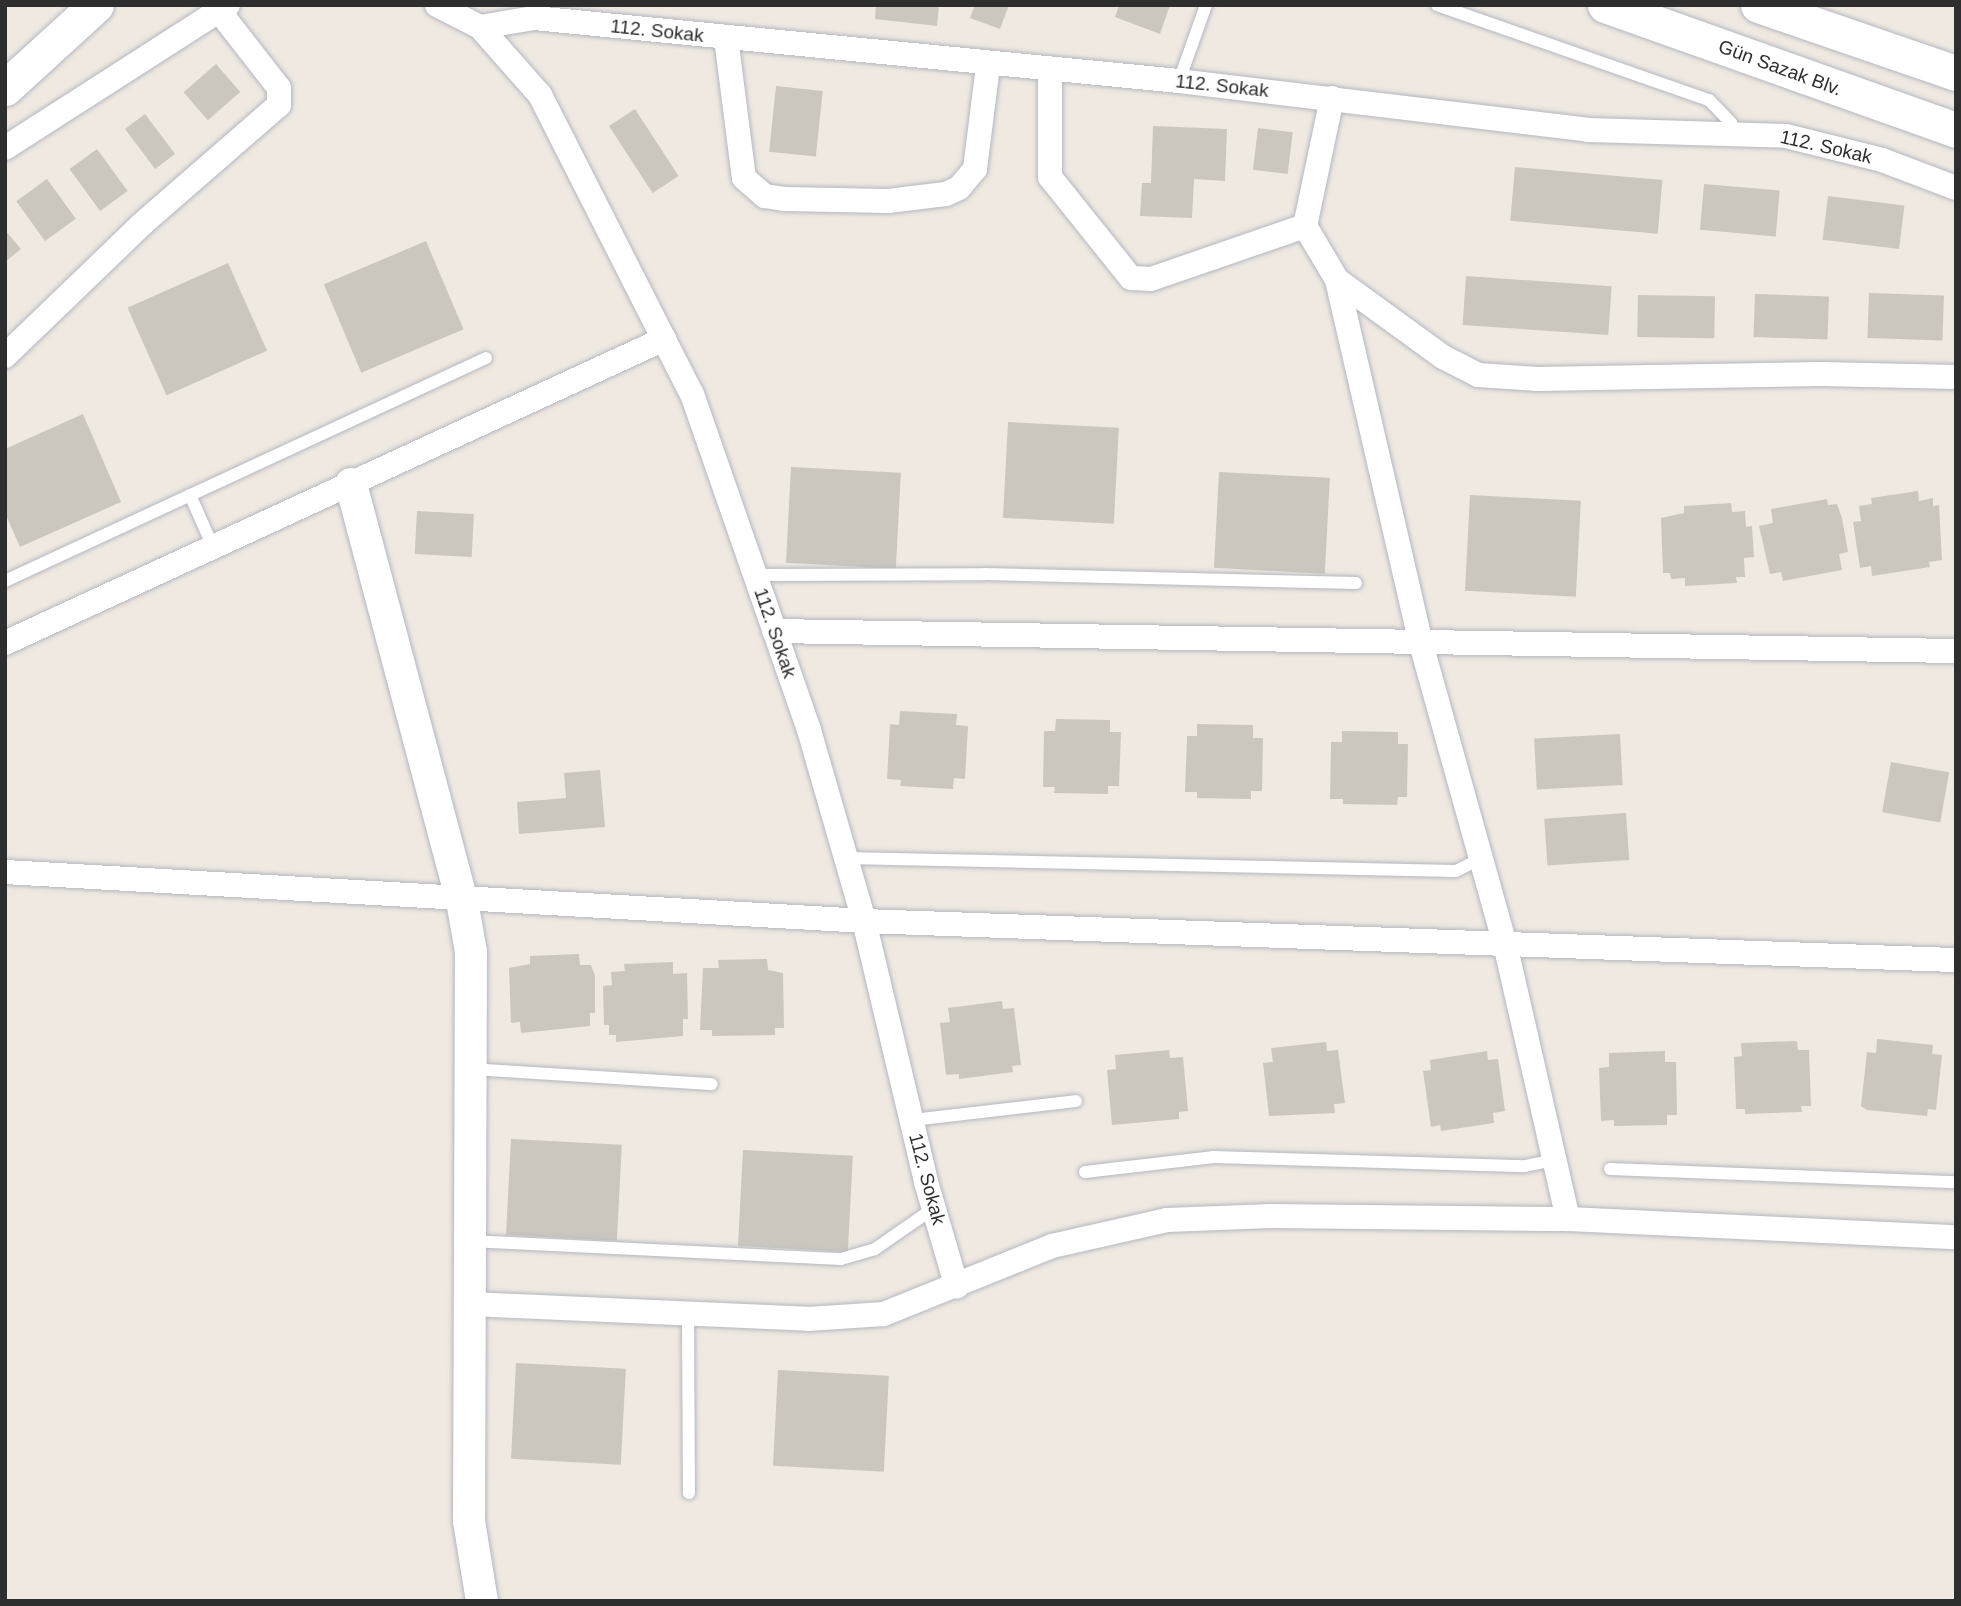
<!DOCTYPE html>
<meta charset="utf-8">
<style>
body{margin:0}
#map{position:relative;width:1961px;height:1606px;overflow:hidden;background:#efe9e1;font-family:Arial,sans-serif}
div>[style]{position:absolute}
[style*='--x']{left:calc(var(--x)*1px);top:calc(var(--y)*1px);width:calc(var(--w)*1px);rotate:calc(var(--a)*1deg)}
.building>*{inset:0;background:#cbc7bf;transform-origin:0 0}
.roads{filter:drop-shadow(0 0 2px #b4b7c1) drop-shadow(0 0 2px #b4b7c1)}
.service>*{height:12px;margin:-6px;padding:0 6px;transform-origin:6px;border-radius:6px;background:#fff}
.minor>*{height:24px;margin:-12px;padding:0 12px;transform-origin:12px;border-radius:12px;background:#fff}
.tertiary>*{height:32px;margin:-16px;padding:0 16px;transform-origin:16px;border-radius:16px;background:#fff}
.secondary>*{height:35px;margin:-17.5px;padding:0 17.5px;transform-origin:17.5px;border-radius:17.5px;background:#fff}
span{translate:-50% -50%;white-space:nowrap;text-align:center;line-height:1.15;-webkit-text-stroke:5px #fff;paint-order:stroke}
.street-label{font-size:19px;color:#2e2e2e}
.frame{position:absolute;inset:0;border:7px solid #2e2e2e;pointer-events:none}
</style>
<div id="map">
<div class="building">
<div style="clip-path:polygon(876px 5px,939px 5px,937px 26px,875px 19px)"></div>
<div style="clip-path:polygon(975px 5px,1009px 5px,1000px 29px,970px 18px)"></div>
<div style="clip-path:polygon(1119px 5px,1170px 5px,1160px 34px,1115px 17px)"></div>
<div style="left:216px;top:64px;width:37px;height:43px;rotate:49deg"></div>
<div style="left:776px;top:86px;width:47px;height:66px;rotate:6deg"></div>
<div style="left:635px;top:109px;width:80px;height:31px;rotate:57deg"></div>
<div style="left:145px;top:114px;width:50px;height:25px;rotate:53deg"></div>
<div style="clip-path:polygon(1153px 126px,1227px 129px,1225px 181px,1194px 179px,1192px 218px,1140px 216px,1142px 183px,1151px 183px)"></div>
<div style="left:1258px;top:128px;width:35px;height:42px;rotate:7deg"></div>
<div style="left:97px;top:149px;width:52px;height:34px;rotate:54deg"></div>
<div style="left:1515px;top:167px;width:148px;height:54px;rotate:5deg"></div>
<div style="left:47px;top:179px;width:49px;height:38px;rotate:54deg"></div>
<div style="left:1704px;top:184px;width:76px;height:46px;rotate:5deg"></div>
<div style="left:1828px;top:196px;width:77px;height:44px;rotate:7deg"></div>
<div style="clip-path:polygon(5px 230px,21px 249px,5px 262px)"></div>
<div style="left:426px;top:241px;width:96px;height:111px;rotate:67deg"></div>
<div style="left:228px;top:263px;width:96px;height:110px;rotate:66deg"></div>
<div style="left:1466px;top:276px;width:146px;height:49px;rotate:4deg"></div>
<div style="left:1869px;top:293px;width:75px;height:45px;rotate:2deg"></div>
<div style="left:1755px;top:294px;width:74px;height:43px;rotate:2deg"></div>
<div style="left:1638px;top:295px;width:77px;height:42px;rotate:1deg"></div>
<div style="clip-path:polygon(83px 414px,121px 502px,20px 547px,5px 513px,5px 449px)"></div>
<div style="left:1008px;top:422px;width:111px;height:96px;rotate:3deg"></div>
<div style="left:791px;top:467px;width:110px;height:96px;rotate:3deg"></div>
<div style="left:1219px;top:472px;width:111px;height:96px;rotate:3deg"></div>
<div style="clip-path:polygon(1918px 491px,1919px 501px,1933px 498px,1933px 506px,1939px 505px,1942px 560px,1929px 562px,1930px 567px,1872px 576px,1871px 566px,1860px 568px,1853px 522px,1861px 521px,1859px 506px,1872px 504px,1871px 498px)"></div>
<div style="left:1470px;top:495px;width:111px;height:96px;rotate:3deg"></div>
<div style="clip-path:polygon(1827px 499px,1828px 505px,1837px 504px,1842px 518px,1848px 552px,1839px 554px,1842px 570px,1783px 581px,1781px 572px,1770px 574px,1759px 526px,1773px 523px,1771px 509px)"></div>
<div style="clip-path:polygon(1731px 503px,1732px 512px,1745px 511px,1746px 527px,1752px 526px,1754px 557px,1744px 558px,1745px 577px,1736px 577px,1737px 583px,1685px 586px,1685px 578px,1671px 579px,1670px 573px,1663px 573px,1661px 518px,1684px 513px,1684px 506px)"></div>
<div style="left:417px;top:511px;width:57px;height:43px;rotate:3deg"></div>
<div style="clip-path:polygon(900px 711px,957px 714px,956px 725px,968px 726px,965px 779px,954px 778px,953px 789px,900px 786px,901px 780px,887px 779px,890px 724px,899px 725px)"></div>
<div style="clip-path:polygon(1056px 719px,1110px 720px,1110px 732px,1121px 732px,1119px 786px,1108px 786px,1108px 794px,1054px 793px,1055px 787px,1043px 787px,1044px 731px,1055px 731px)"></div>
<div style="clip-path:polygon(1197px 724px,1253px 725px,1253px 738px,1263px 738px,1262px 791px,1251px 791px,1251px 799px,1197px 798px,1197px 792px,1185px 792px,1187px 736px,1197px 736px)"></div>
<div style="clip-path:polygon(1342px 731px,1398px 732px,1398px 744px,1408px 744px,1407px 797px,1398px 797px,1397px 805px,1343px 804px,1343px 799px,1330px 799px,1331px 742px,1342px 742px)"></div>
<div style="left:1620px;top:734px;width:51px;height:86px;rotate:87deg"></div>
<div style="left:1891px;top:762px;width:59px;height:51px;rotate:10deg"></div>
<div style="clip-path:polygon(600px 770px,605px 827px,519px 834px,517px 802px,566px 798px,564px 773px)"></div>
<div style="left:1626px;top:813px;width:47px;height:82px;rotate:86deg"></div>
<div style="clip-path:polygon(579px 954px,580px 965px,591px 965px,595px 976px,595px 1013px,590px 1013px,590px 1026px,521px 1033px,520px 1022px,511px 1023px,509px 968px,530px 964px,530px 956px)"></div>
<div style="clip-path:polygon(767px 959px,768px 970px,783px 973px,784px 1028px,775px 1028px,775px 1035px,712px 1036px,712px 1030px,700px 1030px,703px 968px,719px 968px,718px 960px)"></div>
<div style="clip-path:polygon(673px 962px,673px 974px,687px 973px,688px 1019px,683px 1019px,683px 1036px,616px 1042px,616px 1035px,609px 1035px,609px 1025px,604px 1025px,603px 986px,612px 985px,611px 972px,625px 971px,624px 964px)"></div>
<div style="clip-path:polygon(1002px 1001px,1003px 1009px,1014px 1008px,1021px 1065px,1012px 1066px,1013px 1072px,959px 1079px,959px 1074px,946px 1075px,940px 1023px,950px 1022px,948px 1008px)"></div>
<div style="clip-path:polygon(1877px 1039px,1933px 1045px,1932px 1054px,1942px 1055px,1936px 1110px,1928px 1109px,1927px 1116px,1867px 1110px,1861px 1106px,1867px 1052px,1876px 1053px)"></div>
<div style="clip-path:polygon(1797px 1041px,1798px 1050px,1809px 1050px,1811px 1106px,1801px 1106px,1802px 1112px,1745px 1114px,1745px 1109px,1736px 1109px,1734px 1057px,1742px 1056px,1741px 1043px)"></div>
<div style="clip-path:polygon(1326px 1042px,1327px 1051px,1338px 1050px,1345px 1103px,1334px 1104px,1335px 1113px,1269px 1116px,1263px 1063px,1273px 1062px,1271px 1048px)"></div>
<div style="clip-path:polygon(1169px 1050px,1170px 1058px,1183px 1057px,1188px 1111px,1179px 1112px,1179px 1119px,1112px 1125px,1107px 1070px,1116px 1069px,1115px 1055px)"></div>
<div style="clip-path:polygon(1487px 1051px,1488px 1060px,1498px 1059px,1505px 1111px,1493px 1113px,1494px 1123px,1441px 1131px,1440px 1125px,1431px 1127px,1423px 1071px,1431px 1070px,1430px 1060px)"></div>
<div style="clip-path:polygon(1665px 1051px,1665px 1062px,1676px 1062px,1677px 1115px,1667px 1115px,1667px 1125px,1614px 1126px,1614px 1120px,1601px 1121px,1599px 1068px,1609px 1067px,1609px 1053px)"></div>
<div style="left:511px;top:1139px;width:111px;height:96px;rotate:3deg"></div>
<div style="left:743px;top:1150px;width:110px;height:96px;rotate:3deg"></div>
<div style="left:516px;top:1363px;width:110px;height:96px;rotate:3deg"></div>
<div style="left:778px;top:1370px;width:111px;height:96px;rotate:3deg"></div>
</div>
<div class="roads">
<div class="service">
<div style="--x:1437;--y:5;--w:288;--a:19.3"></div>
<div style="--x:1709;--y:100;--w:32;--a:46"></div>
<div style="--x:1731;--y:123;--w:10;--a:96"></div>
<div style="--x:1179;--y:81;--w:81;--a:-70.4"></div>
<div style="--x:190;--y:495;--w:57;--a:66.1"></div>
<div style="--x:755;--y:575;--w:230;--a:-0.2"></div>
<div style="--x:985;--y:574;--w:371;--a:1.4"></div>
<div style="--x:5;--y:581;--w:530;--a:-24.87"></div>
<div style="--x:846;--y:858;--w:610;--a:1.22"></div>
<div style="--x:1456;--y:871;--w:29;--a:-27"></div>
<div style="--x:471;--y:1069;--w:241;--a:3.6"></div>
<div style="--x:912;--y:1120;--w:165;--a:-6.6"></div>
<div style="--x:1610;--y:1169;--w:346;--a:2.2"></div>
<div style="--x:1085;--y:1172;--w:130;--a:-6.6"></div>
<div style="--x:1214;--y:1157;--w:311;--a:1.7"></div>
<div style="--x:1525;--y:1166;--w:30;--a:-12"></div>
<div style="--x:470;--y:1241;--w:371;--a:2.8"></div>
<div style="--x:841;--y:1259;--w:35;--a:-16"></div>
<div style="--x:875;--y:1249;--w:72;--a:-34.8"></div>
<div style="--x:688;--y:1314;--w:179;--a:89.7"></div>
</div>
<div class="minor">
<div style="--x:437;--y:5;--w:48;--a:27.1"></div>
<div style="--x:480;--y:27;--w:91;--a:48.6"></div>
<div style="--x:540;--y:95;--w:335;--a:63.1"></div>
<div style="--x:692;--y:394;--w:356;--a:70.8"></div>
<div style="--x:809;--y:730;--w:199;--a:73.9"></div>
<div style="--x:864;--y:921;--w:268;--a:76.6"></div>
<div style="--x:926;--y:1182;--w:109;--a:73.6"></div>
<div style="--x:480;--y:27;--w:55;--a:-9.5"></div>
<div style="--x:534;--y:18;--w:648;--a:5.58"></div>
<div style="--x:1179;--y:81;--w:412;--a:6.8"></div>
<div style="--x:1588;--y:130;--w:198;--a:1.7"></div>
<div style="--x:1786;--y:136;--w:99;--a:14"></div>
<div style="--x:1882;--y:160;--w:79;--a:20.7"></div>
<div style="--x:726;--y:38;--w:141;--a:82.7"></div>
<div style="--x:744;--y:178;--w:28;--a:41"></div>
<div style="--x:765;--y:196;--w:19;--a:9"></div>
<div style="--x:784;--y:199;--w:104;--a:1.1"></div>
<div style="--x:888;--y:201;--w:58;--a:-6.9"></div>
<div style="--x:946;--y:194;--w:14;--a:-25"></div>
<div style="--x:959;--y:188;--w:25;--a:-50"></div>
<div style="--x:975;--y:169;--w:104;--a:-82.8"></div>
<div style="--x:1050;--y:71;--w:106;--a:90"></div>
<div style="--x:1050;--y:177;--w:129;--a:51.3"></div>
<div style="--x:1131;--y:278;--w:20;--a:3"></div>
<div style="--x:1151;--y:279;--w:163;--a:-19"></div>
<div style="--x:1332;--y:98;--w:131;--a:101.9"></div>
<div style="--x:1305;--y:226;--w:63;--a:59.3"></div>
<div style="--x:1337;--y:280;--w:131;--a:36"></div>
<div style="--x:1443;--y:357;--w:39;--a:27"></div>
<div style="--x:1478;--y:375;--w:60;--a:3.8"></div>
<div style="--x:1538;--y:379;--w:283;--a:-1"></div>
<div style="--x:1821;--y:374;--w:135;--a:1.3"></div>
<div style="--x:5;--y:148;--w:265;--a:-32.7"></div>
<div style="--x:1337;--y:280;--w:369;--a:77"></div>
<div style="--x:1420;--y:640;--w:316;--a:74.4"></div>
<div style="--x:1505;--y:944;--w:282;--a:77.1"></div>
<div style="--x:5;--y:356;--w:190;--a:-43.9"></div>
<div style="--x:142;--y:224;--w:181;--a:-41"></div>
<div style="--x:279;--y:105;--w:17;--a:-90"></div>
<div style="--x:279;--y:88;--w:98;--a:-127.9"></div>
<div style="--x:774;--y:631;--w:1182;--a:0.97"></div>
<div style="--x:5;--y:643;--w:726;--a:-24.76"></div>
<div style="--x:5;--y:872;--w:860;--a:3.26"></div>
<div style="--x:864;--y:921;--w:1093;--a:2.05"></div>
<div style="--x:470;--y:1304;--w:338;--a:2.5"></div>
<div style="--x:808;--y:1319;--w:76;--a:-3.8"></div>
<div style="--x:884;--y:1314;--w:181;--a:-22"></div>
<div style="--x:1052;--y:1246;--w:118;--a:-12.7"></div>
<div style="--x:1167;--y:1220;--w:104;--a:-2.2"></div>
<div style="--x:1271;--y:1216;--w:297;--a:0.6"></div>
<div style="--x:1568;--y:1219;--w:388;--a:2.7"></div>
</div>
<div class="tertiary">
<div style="--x:351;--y:484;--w:432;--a:75.1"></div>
<div style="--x:462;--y:901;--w:52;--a:80"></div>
<div style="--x:471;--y:952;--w:569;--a:90.2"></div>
<div style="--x:469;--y:1521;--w:81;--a:80.8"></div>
</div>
<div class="secondary">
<div style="--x:1605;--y:5;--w:373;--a:19.6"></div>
<div style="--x:1758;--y:5;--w:209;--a:19"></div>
<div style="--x:5;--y:88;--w:123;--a:-42.4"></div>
</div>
</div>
<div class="street-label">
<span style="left:657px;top:31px;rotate:6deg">112. Sokak</span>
<span style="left:1780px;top:68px;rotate:20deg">Gün Sazak Blv.</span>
<span style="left:1222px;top:86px;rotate:6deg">112. Sokak</span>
<span style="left:1826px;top:147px;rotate:13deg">112. Sokak</span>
<span style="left:775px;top:633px;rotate:71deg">112. Sokak</span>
<span style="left:927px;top:1179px;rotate:75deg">112. Sokak</span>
</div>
<div class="frame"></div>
</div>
